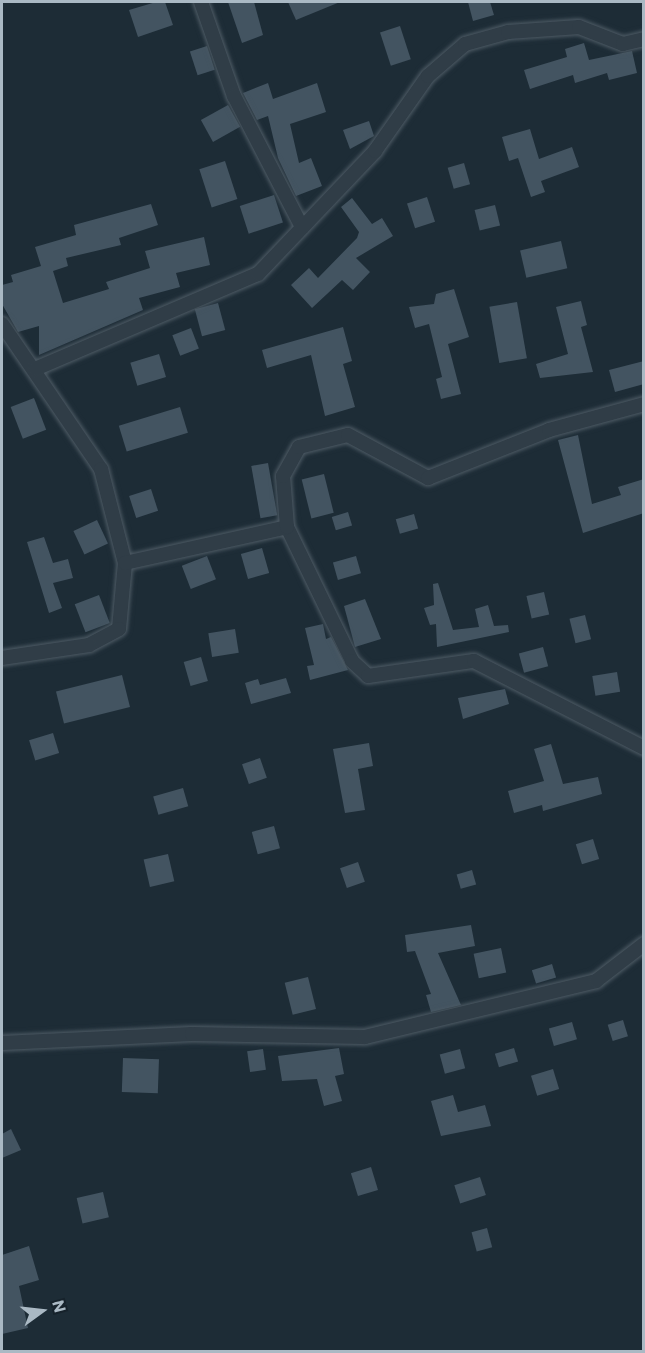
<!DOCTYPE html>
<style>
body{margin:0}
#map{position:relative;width:645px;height:1353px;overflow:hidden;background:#1d2c36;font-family:Commissioner,sans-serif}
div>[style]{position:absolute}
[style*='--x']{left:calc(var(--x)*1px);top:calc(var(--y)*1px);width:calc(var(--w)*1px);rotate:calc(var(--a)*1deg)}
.building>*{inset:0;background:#435461;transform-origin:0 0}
.roads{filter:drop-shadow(0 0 2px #4e5b65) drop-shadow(0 0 2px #4e5b65)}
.street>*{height:14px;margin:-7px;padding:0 7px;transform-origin:7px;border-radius:7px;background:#303d47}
span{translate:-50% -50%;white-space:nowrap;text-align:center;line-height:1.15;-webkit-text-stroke:4.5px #16222b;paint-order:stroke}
.frame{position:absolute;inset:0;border:3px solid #aab9c4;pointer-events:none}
.north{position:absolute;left:12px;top:1281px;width:60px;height:60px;-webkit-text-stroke:4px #16222b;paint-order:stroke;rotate:75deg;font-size:16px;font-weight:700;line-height:24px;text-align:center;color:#aab9c4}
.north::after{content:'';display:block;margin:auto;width:21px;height:27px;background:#aab9c4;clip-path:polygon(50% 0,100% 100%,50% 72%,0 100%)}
</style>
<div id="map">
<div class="building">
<div style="clip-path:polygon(156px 2px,165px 2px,173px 25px,138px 37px,129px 10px)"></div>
<div style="clip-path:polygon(228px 2px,254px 2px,263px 35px,242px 43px)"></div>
<div style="clip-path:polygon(288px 2px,340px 2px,296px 20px)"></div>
<div style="clip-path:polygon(468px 2px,490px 2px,494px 15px,473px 21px)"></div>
<div style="left:400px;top:26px;width:35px;height:21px;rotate:72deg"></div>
<div style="clip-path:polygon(584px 43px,589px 60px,632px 51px,637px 73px,609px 80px,607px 73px,575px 83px,573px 75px,530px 89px,524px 70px,567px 57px,565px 49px)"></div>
<div style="left:207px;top:46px;width:25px;height:18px;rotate:72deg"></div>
<div style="clip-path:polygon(268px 83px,273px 99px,317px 83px,326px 112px,290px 124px,299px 163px,311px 158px,322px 186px,296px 196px,278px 158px,268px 116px,257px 120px,243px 93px)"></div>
<div style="left:228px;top:105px;width:25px;height:31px;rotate:61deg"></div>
<div style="clip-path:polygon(369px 121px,374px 136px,350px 149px,343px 130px)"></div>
<div style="clip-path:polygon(530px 129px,539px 159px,572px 147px,579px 167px,541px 181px,545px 192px,531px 197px,518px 158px,509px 161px,502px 137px)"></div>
<div style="left:225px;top:161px;width:40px;height:27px;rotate:72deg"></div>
<div style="left:464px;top:163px;width:22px;height:17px;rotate:74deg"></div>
<div style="left:274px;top:195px;width:29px;height:36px;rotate:72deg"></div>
<div style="left:427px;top:197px;width:26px;height:21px;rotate:72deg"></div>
<div style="clip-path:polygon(352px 198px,372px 224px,382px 218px,393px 236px,356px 258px,370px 272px,353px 290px,342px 280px,312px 308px,291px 285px,309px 268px,318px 278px,357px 238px,359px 232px,341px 207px)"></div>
<div style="clip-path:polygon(151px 204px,158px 225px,119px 238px,121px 245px,66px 258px,68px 266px,53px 271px,63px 303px,109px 289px,106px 282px,150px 268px,145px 251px,204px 237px,210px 265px,176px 273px,180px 287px,139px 298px,143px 310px,39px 355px,39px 326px,18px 332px,2px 304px,2px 285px,13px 282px,11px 275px,41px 266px,35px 247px,76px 235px,74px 225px)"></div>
<div style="left:495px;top:205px;width:21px;height:21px;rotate:76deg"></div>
<div style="left:561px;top:241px;width:28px;height:42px;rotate:77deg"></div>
<div style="clip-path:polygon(454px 289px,469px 337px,448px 344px,461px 394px,441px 399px,436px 379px,442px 377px,429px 324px,415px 328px,409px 307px,434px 304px,436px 294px)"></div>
<div style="clip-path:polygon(581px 301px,587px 325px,581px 327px,593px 372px,540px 378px,536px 364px,568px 354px,556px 307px)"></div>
<div style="left:517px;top:302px;width:57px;height:28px;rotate:80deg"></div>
<div style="left:218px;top:303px;width:28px;height:24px;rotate:75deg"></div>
<div style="clip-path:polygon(343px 327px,352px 361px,343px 364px,355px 407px,325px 416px,311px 355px,267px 368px,262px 350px)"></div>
<div style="left:191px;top:328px;width:22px;height:20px;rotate:69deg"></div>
<div style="left:159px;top:354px;width:24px;height:30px;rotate:73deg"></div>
<div style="clip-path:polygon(644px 361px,644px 384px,615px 392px,609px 370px)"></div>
<div style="left:34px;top:398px;width:34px;height:25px;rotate:69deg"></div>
<div style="left:180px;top:407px;width:27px;height:64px;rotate:73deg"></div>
<div style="clip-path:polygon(578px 435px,592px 504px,621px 495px,618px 487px,644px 479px,644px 513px,583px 533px,558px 440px)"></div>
<div style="left:268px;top:463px;width:53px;height:17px;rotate:80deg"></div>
<div style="left:324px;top:474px;width:40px;height:23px;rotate:76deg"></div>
<div style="left:151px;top:489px;width:23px;height:23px;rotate:72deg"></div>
<div style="left:348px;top:512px;width:14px;height:17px;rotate:73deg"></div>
<div style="left:414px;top:514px;width:15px;height:19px;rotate:74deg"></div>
<div style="left:97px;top:520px;width:26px;height:26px;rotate:65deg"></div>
<div style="clip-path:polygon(44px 537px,53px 563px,68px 559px,73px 578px,53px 583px,62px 608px,49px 613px,27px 542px)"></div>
<div style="left:262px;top:548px;width:26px;height:22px;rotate:74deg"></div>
<div style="left:207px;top:556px;width:25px;height:27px;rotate:69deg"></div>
<div style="left:356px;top:556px;width:18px;height:24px;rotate:74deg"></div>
<div style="clip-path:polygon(438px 583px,453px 630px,479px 627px,475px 609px,488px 605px,494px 626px,508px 625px,509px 632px,437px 647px,436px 624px,430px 625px,424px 608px,434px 605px,433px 584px)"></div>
<div style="left:544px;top:592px;width:23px;height:18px;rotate:77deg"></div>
<div style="left:99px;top:595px;width:30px;height:26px;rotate:69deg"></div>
<div style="clip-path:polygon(365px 599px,381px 639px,355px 647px,344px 606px)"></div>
<div style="left:585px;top:615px;width:25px;height:16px;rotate:76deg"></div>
<div style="clip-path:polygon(323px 624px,326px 639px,331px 637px,348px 670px,310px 680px,307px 666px,314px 665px,305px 628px)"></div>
<div style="left:235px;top:629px;width:24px;height:27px;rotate:81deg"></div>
<div style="left:543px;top:647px;width:20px;height:25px;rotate:75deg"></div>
<div style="left:201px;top:657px;width:25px;height:18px;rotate:74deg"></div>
<div style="left:617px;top:672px;width:20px;height:25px;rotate:81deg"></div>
<div style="left:122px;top:675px;width:33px;height:68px;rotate:76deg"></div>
<div style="clip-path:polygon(286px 678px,291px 693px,251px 704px,245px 683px,258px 679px,260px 685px)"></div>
<div style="clip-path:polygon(505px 689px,509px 704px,463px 719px,458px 698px)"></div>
<div style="left:53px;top:733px;width:21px;height:25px;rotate:73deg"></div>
<div style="clip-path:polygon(369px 743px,373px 766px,358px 769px,365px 810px,345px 813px,333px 749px)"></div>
<div style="clip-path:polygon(551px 744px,563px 784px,598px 777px,602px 794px,543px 811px,542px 805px,514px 813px,508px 791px,544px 781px,534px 749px)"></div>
<div style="left:260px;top:758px;width:21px;height:19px;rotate:71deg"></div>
<div style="left:183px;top:788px;width:19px;height:31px;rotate:74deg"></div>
<div style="left:274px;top:826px;width:23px;height:23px;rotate:75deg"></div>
<div style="left:593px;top:839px;width:21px;height:18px;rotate:73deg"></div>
<div style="left:168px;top:854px;width:28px;height:25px;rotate:77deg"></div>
<div style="left:358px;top:862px;width:21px;height:19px;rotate:71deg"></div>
<div style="left:472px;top:870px;width:15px;height:16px;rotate:74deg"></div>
<div style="clip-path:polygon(471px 925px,475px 946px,438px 953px,461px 1005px,431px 1012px,426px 995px,431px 994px,415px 951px,407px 952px,405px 935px)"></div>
<div style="left:501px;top:948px;width:25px;height:28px;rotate:78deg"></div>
<div style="left:552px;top:964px;width:14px;height:21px;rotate:73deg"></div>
<div style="left:308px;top:977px;width:33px;height:24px;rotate:76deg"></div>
<div style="left:623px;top:1020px;width:17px;height:16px;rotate:73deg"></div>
<div style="left:572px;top:1022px;width:18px;height:24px;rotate:74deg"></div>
<div style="clip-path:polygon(339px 1048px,344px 1074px,335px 1076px,342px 1101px,324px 1106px,317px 1079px,282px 1081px,278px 1056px)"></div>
<div style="left:514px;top:1048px;width:14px;height:20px;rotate:73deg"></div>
<div style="left:263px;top:1049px;width:21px;height:16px;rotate:82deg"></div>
<div style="left:460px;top:1049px;width:20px;height:21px;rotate:75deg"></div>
<div style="left:123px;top:1058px;width:36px;height:34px;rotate:2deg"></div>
<div style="left:553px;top:1069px;width:21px;height:23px;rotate:73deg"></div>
<div style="clip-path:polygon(453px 1095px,458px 1112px,485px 1105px,491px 1126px,441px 1136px,431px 1101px)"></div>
<div style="clip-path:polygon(11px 1129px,21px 1150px,2px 1158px,2px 1134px)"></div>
<div style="left:371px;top:1167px;width:24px;height:21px;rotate:73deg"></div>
<div style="left:480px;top:1177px;width:19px;height:27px;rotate:72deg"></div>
<div style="left:103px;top:1192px;width:26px;height:27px;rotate:77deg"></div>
<div style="left:487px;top:1228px;width:20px;height:16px;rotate:75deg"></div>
<div style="clip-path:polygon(29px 1246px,39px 1280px,19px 1286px,28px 1328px,2px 1334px,2px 1255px)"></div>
</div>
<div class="roads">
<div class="street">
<div style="--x:201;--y:2;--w:100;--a:70.7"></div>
<div style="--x:234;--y:96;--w:148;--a:62.6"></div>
<div style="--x:2;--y:324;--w:176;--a:55.7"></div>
<div style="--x:101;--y:469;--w:97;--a:75.7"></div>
<div style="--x:125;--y:563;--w:66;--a:95.2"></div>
<div style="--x:119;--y:629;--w:34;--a:152"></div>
<div style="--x:89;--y:645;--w:88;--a:171.5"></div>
<div style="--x:35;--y:369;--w:242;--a:-23.1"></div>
<div style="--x:258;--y:274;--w:170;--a:-46.4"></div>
<div style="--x:375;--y:151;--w:92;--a:-54.8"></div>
<div style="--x:428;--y:76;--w:49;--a:-40.9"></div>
<div style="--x:465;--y:44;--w:45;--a:-15.6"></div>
<div style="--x:508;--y:32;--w:71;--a:-4"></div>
<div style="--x:579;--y:27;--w:47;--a:21.1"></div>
<div style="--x:623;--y:44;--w:22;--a:-13"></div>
<div style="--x:287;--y:527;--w:149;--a:64.1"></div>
<div style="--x:352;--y:661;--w:22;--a:43"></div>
<div style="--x:368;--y:676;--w:107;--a:-8.1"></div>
<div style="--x:474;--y:661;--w:191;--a:27.1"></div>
<div style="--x:125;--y:563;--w:166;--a:-12.5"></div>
<div style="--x:287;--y:527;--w:51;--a:-94.5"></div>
<div style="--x:283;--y:476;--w:33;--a:-61"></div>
<div style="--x:299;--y:447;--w:50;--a:-13.8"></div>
<div style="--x:348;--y:435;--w:91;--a:28.3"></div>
<div style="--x:428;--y:478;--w:130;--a:-21.6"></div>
<div style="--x:549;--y:430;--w:98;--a:-15.3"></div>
<div style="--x:2;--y:1043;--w:190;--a:-2.7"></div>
<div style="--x:192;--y:1034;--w:173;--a:1"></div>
<div style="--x:365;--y:1037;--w:238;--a:-13.6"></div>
<div style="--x:596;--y:981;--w:61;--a:-37.6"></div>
</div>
</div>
<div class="frame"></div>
<div class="north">N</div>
</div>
